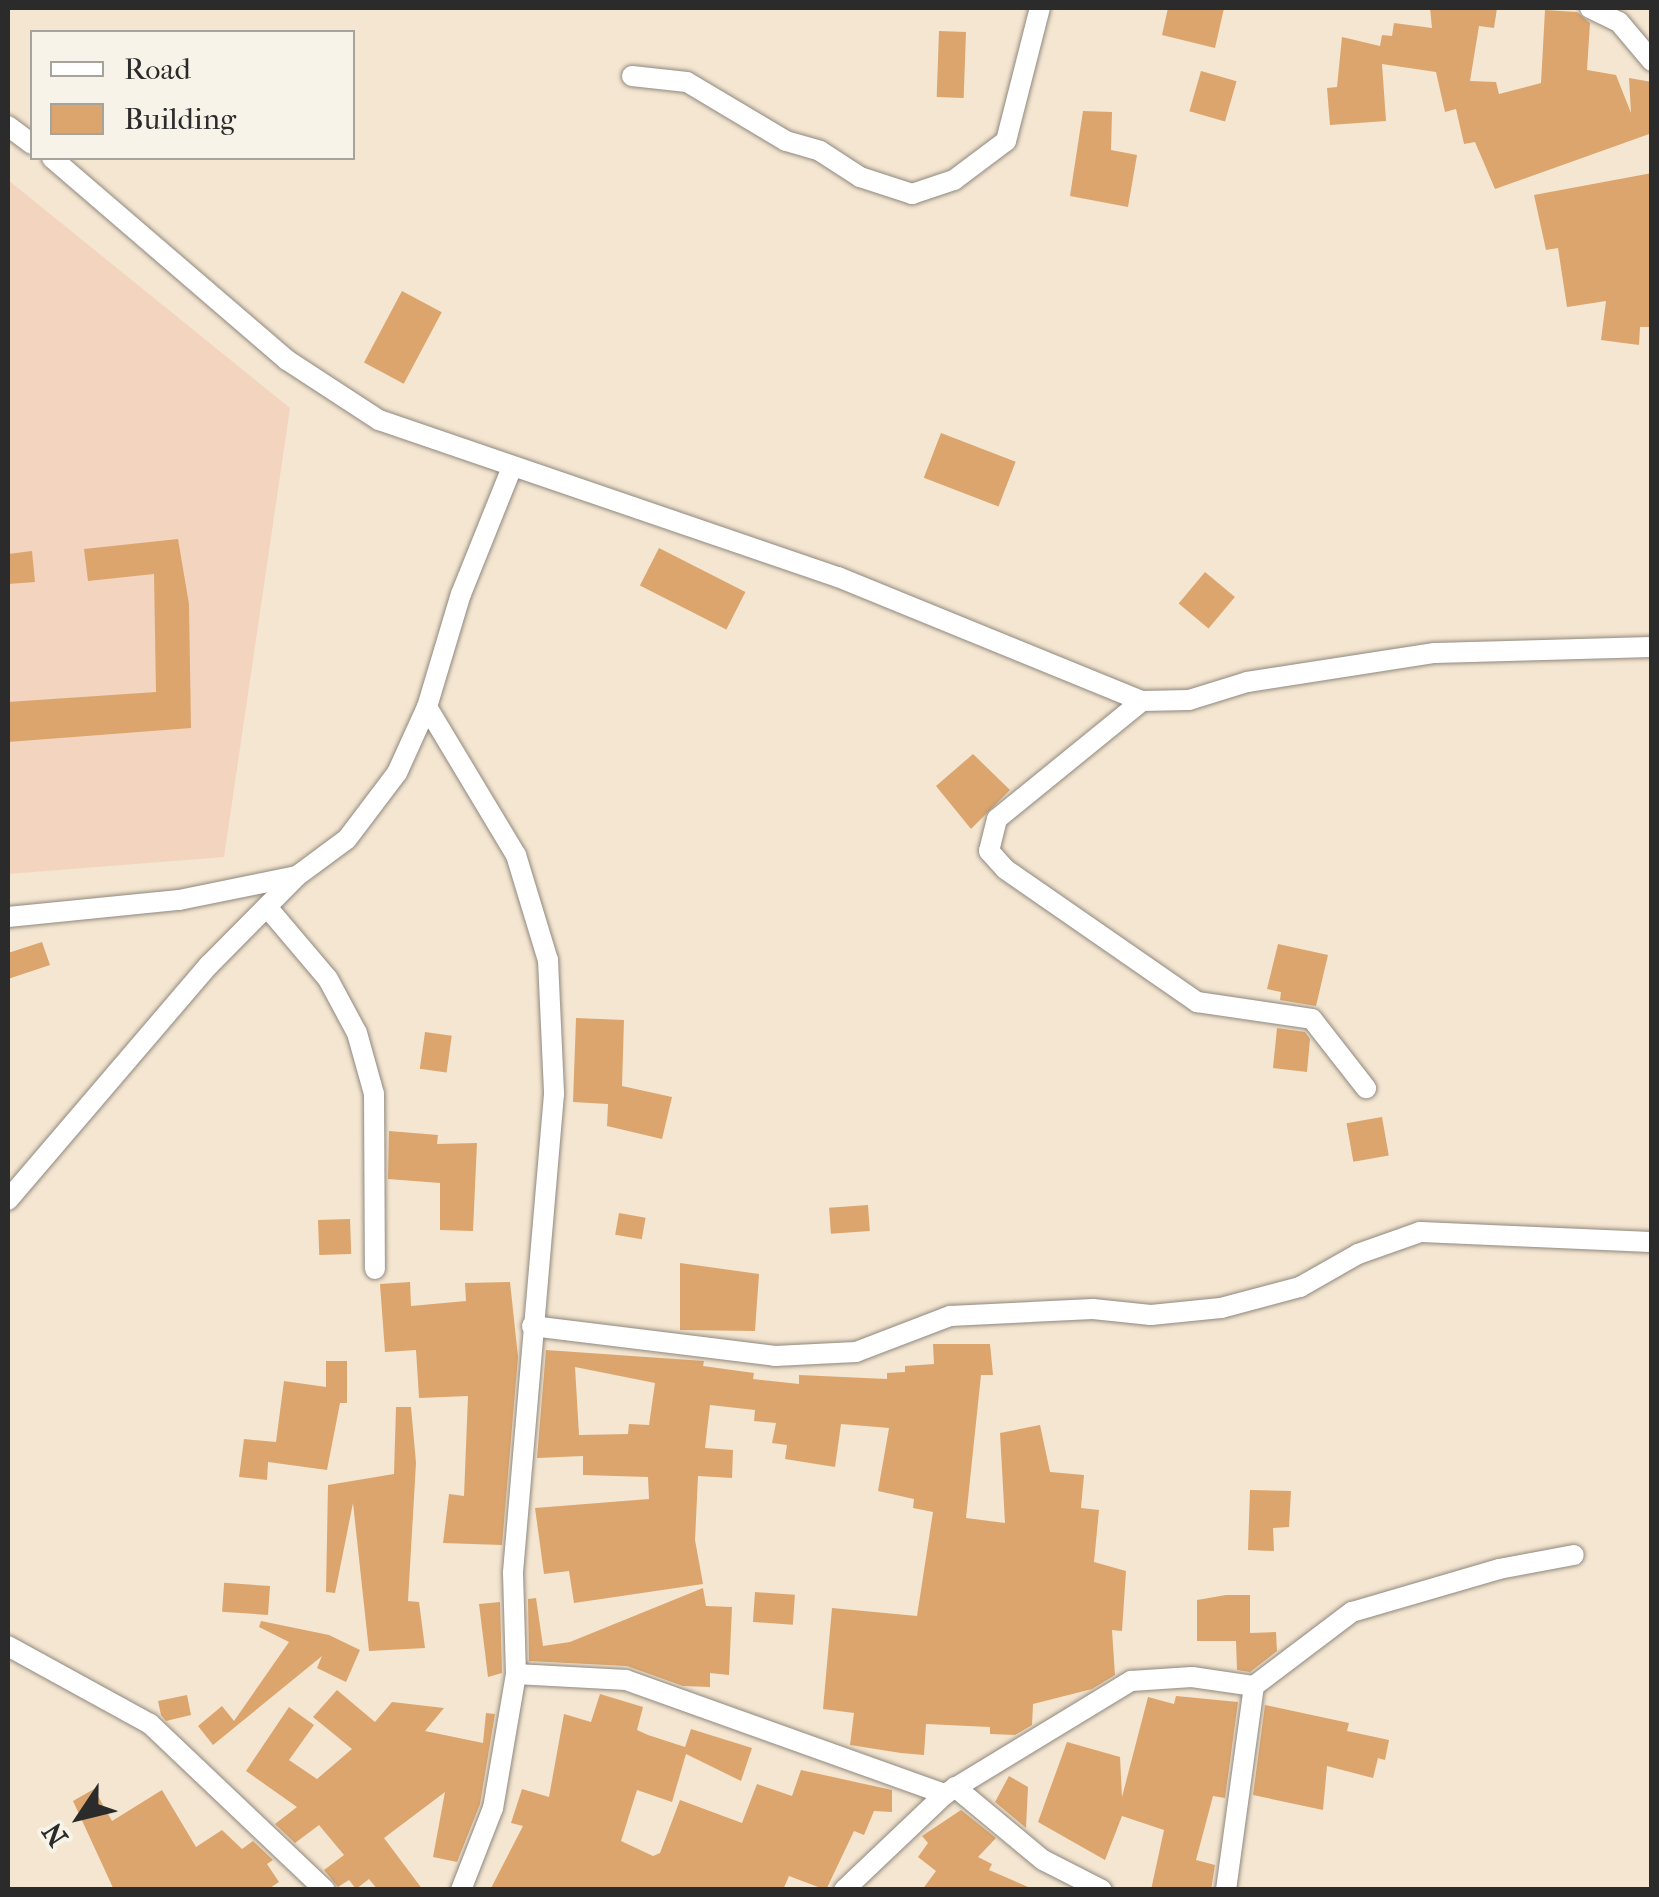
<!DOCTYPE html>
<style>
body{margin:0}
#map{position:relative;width:1659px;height:1897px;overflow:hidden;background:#f4e6d1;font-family:"IM FELL French Canon",serif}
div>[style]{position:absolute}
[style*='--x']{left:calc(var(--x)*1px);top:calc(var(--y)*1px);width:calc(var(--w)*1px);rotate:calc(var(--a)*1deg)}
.built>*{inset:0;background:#f3d4bf}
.building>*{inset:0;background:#dca56d;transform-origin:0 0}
.roads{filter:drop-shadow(0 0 2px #90887e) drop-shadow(0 0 2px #90887e)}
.street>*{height:20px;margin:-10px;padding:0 10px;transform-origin:10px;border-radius:10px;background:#fff}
span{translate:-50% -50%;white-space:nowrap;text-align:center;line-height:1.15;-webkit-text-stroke:10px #f7f3e8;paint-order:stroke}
.frame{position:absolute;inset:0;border:10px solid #2b2b2b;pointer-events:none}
.legend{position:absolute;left:30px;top:30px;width:325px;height:130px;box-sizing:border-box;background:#f7f3e8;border:2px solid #a5a39c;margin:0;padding:12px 18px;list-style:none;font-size:30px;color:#2b2b2b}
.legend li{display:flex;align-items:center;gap:20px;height:50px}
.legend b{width:50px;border:2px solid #a5a39c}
.north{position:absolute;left:30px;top:1767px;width:100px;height:100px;-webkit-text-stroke:8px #f7f3e8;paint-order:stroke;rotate:235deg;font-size:28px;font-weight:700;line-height:40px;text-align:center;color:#2b2b2b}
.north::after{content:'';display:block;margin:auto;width:35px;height:45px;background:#2b2b2b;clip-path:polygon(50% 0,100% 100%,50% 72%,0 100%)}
</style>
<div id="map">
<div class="built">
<div style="clip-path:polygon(8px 180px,290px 408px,224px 857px,8px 874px)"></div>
</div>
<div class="building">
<div style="clip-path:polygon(1168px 8px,1224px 8px,1215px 48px,1162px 35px)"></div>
<div style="clip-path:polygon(1430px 8px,1497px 8px,1494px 28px,1479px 26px,1470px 81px,1496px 82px,1499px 94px,1541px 83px,1545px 10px,1577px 12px,1590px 23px,1587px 70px,1616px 75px,1631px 113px,1629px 78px,1652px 82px,1652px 133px,1495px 189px,1475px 142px,1464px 144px,1456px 109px,1445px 112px,1436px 72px,1382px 64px,1386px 121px,1330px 125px,1327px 88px,1337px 87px,1342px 37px,1380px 46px,1382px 35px,1392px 36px,1394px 23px,1432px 28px)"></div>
<div style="left:939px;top:31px;width:27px;height:66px;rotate:2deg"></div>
<div style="left:1201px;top:71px;width:37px;height:42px;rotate:16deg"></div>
<div style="clip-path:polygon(1083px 111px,1112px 112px,1111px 150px,1137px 155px,1128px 207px,1070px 196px)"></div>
<div style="clip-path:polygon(1652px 173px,1652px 327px,1640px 327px,1639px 345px,1601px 340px,1606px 301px,1567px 307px,1558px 248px,1546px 250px,1534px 195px)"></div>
<div style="left:402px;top:291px;width:45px;height:81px;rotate:28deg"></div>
<div style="left:941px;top:433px;width:80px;height:48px;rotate:21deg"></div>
<div style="clip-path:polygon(178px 539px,189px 604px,191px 728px,8px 742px,8px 702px,156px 692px,154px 574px,88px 581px,84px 549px)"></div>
<div style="left:659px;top:548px;width:97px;height:42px;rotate:27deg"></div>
<div style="clip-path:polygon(32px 551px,35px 582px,8px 584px,8px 554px)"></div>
<div style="left:1205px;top:572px;width:39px;height:41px;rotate:40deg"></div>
<div style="clip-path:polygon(973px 754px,1010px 790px,971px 829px,936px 786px)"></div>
<div style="clip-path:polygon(42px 942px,50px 965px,8px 979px,8px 953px)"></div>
<div style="clip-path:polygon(1278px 944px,1328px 955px,1316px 1006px,1280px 1000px,1281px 992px,1267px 989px)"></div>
<div style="clip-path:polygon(576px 1018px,624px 1020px,622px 1086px,672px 1097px,662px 1139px,607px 1126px,608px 1104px,573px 1102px)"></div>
<div style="clip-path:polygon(1277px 1028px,1305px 1032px,1310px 1039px,1307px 1072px,1273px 1068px)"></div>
<div style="left:425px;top:1032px;width:27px;height:37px;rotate:8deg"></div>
<div style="left:1382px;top:1117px;width:39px;height:36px;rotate:80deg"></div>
<div style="clip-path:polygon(389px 1131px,438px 1135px,437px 1144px,477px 1143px,473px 1231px,440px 1230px,440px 1183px,388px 1179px)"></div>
<div style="left:868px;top:1205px;width:26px;height:39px;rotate:86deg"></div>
<div style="left:619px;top:1213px;width:27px;height:22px;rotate:10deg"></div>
<div style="left:350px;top:1219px;width:35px;height:32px;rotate:88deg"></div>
<div style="clip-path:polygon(680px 1263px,759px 1274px,755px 1331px,680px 1330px)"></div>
<div style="clip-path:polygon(410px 1282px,411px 1306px,466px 1301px,465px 1283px,510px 1282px,518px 1357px,502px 1545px,443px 1543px,449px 1494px,464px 1496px,468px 1396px,419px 1398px,416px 1350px,385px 1352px,380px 1284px)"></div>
<div style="clip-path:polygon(evenodd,933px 1344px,990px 1344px,993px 1375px,981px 1375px,966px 1518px,1005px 1523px,1000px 1433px,1040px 1425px,1050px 1472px,1084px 1475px,1081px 1508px,1099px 1510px,1094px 1562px,1126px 1571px,1122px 1631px,1112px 1630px,1115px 1675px,1092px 1689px,1033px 1704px,1032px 1725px,1015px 1735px,990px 1734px,990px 1727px,926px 1724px,924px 1755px,901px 1753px,850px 1745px,854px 1713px,823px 1709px,832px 1608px,917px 1616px,933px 1512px,913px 1508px,914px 1499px,878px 1491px,889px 1428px,841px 1424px,835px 1467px,785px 1459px,787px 1445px,772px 1443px,776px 1423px,754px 1421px,755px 1410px,710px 1405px,705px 1448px,733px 1450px,732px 1478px,698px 1476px,695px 1540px,703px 1584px,574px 1603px,569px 1571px,544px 1574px,535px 1508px,649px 1499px,648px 1477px,583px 1475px,583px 1456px,537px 1458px,546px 1350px,704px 1361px,703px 1366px,754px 1373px,753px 1379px,799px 1384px,799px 1375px,887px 1379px,887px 1373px,905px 1372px,905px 1366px,934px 1364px,933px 1344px,575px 1367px,655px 1383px,649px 1425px,629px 1424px,628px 1434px,579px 1435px,575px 1367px)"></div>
<div style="clip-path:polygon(326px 1361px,347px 1361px,347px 1403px,340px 1403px,327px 1470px,268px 1462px,267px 1480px,239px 1477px,244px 1439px,276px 1442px,284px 1381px,326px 1387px)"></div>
<div style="clip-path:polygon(396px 1407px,411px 1407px,416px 1463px,408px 1601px,419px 1602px,425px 1648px,369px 1651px,353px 1503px,335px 1593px,326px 1592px,328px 1485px,394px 1474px)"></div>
<div style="clip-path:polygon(1250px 1490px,1291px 1491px,1289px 1527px,1273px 1528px,1274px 1551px,1248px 1550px)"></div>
<div style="left:270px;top:1586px;width:29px;height:46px;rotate:94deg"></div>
<div style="clip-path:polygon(703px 1588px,706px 1606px,732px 1607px,729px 1675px,710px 1673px,710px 1687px,683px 1686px,627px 1666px,529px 1661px,528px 1599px,536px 1598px,543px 1646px,570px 1642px)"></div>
<div style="left:755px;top:1592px;width:40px;height:30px;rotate:4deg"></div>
<div style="clip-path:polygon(1226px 1595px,1250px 1595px,1250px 1633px,1276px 1632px,1277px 1651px,1250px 1672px,1237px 1670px,1236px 1641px,1197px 1641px,1197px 1600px)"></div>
<div style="clip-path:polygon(500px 1602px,502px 1673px,488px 1677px,479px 1604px)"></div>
<div style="clip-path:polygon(261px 1621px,329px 1635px,360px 1650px,346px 1682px,317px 1668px,322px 1656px,213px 1745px,198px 1726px,222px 1706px,234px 1721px,289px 1642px,259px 1627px)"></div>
<div style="clip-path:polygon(337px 1690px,375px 1722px,392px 1702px,444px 1708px,425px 1731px,483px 1743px,486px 1713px,495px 1714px,480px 1804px,457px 1862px,433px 1857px,445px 1792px,384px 1838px,423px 1890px,378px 1890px,369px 1879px,356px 1889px,349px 1880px,338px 1887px,324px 1870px,344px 1855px,319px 1825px,295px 1843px,275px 1824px,297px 1807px,246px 1771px,289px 1707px,314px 1725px,289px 1760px,317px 1779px,352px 1749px,313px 1717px)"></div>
<div style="clip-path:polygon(600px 1694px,643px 1707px,637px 1730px,648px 1735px,685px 1747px,691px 1729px,752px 1748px,741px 1781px,686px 1754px,672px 1802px,637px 1790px,621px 1841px,653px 1856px,660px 1853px,680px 1800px,742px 1823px,757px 1784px,792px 1796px,801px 1770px,892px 1790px,892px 1812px,874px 1811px,864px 1835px,854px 1831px,826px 1890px,789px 1876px,783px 1890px,490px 1890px,523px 1826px,511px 1823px,522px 1789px,549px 1797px,564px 1714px,591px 1722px)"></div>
<div style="clip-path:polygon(187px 1695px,191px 1715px,166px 1721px,161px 1715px,158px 1701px)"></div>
<div style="clip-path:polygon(1176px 1696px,1238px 1702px,1225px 1798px,1213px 1796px,1196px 1860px,1215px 1865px,1211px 1890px,1151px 1890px,1164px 1830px,1122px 1816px,1105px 1860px,1038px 1822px,1067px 1742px,1120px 1757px,1122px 1797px,1148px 1697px,1174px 1704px)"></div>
<div style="clip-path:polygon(1265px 1705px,1349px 1723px,1347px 1731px,1389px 1740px,1385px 1760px,1378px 1758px,1373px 1778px,1327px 1766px,1323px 1810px,1253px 1795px)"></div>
<div style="clip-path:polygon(1009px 1776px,1028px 1787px,1026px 1828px,995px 1802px)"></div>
<div style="clip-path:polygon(94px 1789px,112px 1821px,162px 1790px,196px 1847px,222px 1830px,242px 1849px,253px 1841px,273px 1860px,267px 1864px,279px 1882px,267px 1890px,114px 1890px,73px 1801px)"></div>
<div style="clip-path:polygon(961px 1810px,996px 1838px,978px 1857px,992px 1864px,989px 1870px,1035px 1890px,922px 1890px,936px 1871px,918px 1857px,928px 1843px,922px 1836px)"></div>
</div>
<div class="roads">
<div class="street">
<div style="--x:1590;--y:8;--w:32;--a:26"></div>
<div style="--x:1619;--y:22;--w:51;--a:49.8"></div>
<div style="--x:632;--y:76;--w:55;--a:6.2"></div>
<div style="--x:687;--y:82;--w:115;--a:30.8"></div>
<div style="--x:786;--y:141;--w:35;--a:16"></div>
<div style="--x:820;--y:151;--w:48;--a:33"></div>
<div style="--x:860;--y:177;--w:55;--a:18.1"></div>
<div style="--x:912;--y:194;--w:44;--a:-18.4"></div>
<div style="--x:954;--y:180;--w:65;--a:-36.9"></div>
<div style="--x:1006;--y:141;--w:137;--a:-75.7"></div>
<div style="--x:8;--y:126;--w:30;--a:37"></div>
<div style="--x:52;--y:158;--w:310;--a:40.7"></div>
<div style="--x:287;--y:360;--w:110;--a:33.1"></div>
<div style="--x:379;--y:420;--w:485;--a:18.9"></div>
<div style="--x:838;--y:577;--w:328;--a:22.2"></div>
<div style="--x:1142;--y:701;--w:47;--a:-1.2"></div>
<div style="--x:1189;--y:700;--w:61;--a:-17.2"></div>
<div style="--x:1247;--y:682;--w:190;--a:-8.8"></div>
<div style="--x:1435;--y:653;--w:217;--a:-1.6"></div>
<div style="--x:1142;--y:701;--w:187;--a:140.9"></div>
<div style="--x:997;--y:819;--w:33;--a:104"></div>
<div style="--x:989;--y:851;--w:24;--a:48"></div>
<div style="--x:1005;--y:869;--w:234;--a:34.7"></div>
<div style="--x:1197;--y:1002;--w:116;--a:8.4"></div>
<div style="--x:1312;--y:1019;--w:88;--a:52"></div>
<div style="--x:427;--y:707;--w:173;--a:59"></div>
<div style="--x:516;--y:855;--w:110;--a:73.1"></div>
<div style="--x:548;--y:960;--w:134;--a:87.4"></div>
<div style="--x:554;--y:1094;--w:481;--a:94.9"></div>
<div style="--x:513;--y:1573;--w:101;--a:88.3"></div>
<div style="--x:516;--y:1674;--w:136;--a:99.7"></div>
<div style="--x:493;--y:1808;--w:88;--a:111.3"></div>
<div style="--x:267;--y:907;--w:94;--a:49.7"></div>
<div style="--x:328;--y:979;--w:61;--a:61.8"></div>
<div style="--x:357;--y:1033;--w:63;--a:74.4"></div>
<div style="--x:374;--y:1094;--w:175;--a:89.7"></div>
<div style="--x:8;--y:917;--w:172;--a:-5.7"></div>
<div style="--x:179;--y:900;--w:120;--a:-11.5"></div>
<div style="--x:297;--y:876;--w:62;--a:-36.5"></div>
<div style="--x:347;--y:839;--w:83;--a:-52.9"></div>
<div style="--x:397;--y:773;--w:72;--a:-65.6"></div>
<div style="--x:427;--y:707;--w:118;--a:-73.3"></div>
<div style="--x:461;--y:594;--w:137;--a:-68.1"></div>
<div style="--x:8;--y:1200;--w:309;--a:-49.5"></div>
<div style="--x:209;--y:965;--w:124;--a:-45.3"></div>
<div style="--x:532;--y:1326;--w:245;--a:7"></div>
<div style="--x:775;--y:1356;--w:81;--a:-2.8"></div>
<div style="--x:856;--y:1352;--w:101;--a:-21"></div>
<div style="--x:950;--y:1316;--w:143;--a:-2.8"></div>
<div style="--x:1093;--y:1309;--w:58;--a:5.9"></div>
<div style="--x:1151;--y:1315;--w:70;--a:-5.7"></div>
<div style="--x:1221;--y:1308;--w:82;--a:-14.9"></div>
<div style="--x:1300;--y:1287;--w:67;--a:-29.6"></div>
<div style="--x:1358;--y:1254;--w:66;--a:-19.5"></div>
<div style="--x:1420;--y:1232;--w:232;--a:2.5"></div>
<div style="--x:8;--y:1646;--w:162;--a:28.8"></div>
<div style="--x:150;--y:1724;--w:241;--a:43.5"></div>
<div style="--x:516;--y:1674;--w:110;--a:3.1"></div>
<div style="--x:626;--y:1680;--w:339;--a:19.7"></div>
<div style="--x:955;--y:1787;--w:114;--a:39.7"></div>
<div style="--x:1043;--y:1860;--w:66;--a:27"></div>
<div style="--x:844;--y:1890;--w:139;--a:-43.5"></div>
<div style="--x:945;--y:1794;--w:218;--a:-31.3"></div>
<div style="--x:1131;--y:1681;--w:61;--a:-3.8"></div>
<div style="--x:1192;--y:1677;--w:63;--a:8.3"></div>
<div style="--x:1254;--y:1686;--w:123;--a:-37.1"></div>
<div style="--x:1352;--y:1612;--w:153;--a:-16.3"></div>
<div style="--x:1499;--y:1569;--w:76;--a:-10.6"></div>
<div style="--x:1226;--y:1890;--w:206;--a:-82.2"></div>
</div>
</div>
<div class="frame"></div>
<ul class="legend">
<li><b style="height:12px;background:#fff"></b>Road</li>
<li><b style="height:28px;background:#dca56d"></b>Building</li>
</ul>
<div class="north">N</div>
</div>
